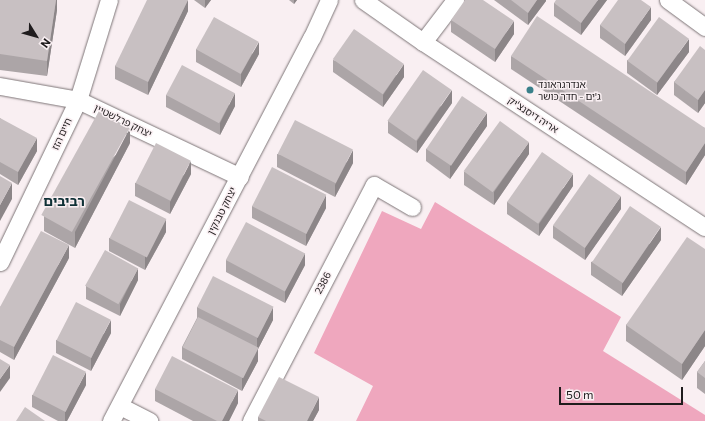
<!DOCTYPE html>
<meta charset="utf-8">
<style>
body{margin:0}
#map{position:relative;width:705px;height:421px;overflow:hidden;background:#f9eff2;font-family:Commissioner,"Noto Sans Hebrew",sans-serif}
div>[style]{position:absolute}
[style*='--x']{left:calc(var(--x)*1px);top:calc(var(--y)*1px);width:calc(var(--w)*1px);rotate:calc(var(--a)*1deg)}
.green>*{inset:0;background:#efa7be}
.roads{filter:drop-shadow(0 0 1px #7d7577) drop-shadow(0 0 1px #7d7577)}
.minor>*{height:17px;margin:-8.5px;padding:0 8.5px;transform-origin:8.5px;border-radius:8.5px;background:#fff}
.wall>*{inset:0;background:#aca5a7}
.shaded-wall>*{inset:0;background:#8c8688}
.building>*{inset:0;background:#c8c0c2;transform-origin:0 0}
.dots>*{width:11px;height:11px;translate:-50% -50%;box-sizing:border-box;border:2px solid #f9eff2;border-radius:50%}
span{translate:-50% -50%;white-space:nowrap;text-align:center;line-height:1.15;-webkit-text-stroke:3px #f9eff2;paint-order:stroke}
.poi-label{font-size:10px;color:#1f1c1d}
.left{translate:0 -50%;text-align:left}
.street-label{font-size:10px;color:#1f1c1d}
.district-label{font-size:14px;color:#0f3136;font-weight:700}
.north{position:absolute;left:16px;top:16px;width:40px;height:40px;-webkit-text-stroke:3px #f9eff2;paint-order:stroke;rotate:127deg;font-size:11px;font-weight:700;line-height:16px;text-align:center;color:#1f1c1d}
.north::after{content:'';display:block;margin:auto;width:14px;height:18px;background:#1f1c1d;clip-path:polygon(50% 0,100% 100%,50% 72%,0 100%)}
.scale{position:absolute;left:559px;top:387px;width:124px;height:18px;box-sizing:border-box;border:2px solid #1f1c1d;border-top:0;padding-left:5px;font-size:12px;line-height:14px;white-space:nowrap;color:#1f1c1d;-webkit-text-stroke:3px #f9eff2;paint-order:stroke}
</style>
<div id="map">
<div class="green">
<div style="clip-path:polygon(435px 202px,621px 317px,603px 351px,705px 415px,705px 421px,356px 421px,373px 386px,314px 353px,382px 211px,421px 229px)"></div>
</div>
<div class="roads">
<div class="minor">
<div style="--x:363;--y:0;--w:73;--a:35"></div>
<div style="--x:423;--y:42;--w:337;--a:33.3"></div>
<div style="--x:668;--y:0;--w:46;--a:36.1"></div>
<div style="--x:423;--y:42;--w:53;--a:-52.7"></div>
<div style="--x:0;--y:86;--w:79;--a:10.2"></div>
<div style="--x:78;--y:100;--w:179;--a:25.4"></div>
<div style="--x:0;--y:262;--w:180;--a:-64.3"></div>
<div style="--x:78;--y:100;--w:105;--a:-72.8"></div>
<div style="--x:120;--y:406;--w:33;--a:27"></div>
<div style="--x:111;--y:421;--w:433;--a:-62.4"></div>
<div style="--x:312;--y:37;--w:41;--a:-65.3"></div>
<div style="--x:251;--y:421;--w:266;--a:-62.5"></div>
<div style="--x:374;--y:185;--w:44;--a:30.1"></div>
</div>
</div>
<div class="wall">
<div style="clip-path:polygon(0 0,57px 0,57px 10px,47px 76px,0 70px)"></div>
<div style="clip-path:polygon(188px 0,188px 11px,148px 95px,115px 79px,115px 66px)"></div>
<div style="clip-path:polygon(194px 0,211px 0,205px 8px)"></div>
<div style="clip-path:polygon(289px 0,297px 0,294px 4px)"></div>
<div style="clip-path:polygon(494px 0,546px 0,546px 1px,528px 25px)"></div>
<div style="clip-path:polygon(607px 0,581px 35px,554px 16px,554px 3px)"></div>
<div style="clip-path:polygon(451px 20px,514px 34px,495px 62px,451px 32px)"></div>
<div style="clip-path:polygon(651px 20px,625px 56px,600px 38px,600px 25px)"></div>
<div style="clip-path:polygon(196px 49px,259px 54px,241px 87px,196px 62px)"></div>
<div style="clip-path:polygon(705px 50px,705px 103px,698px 113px,674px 95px,674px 82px)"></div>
<div style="clip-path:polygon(689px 52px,657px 95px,627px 73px,627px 60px)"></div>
<div style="clip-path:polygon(511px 56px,705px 128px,705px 155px,686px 185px,511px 69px)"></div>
<div style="clip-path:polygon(333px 60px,404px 77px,383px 107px,333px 72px)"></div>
<div style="clip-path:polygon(166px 95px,235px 106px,220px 135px,166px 107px)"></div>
<div style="clip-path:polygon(452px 103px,417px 153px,388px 133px,388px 121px)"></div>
<div style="clip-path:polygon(0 118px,37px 151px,18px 185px,0 174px)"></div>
<div style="clip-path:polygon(487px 126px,450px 179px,426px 161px,426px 149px)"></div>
<div style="clip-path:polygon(130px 143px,75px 248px,44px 231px,44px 216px)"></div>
<div style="clip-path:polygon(277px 154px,353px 163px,335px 197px,277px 167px)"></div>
<div style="clip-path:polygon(529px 154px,494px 205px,464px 185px,464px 172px)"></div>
<div style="clip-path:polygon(191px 174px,170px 214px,135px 196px,135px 183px)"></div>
<div style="clip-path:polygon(573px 186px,539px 236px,507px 214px,507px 202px)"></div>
<div style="clip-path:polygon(252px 206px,326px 208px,306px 246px,252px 218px)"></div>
<div style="clip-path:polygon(621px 209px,585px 260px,553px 238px,553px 226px)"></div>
<div style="clip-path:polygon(166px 232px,145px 270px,109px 251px,109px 238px)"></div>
<div style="clip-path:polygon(661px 240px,622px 296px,591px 275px,591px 262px)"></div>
<div style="clip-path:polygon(705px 249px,705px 346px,682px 380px,626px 341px,626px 325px)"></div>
<div style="clip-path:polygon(69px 258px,14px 360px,0 352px,0 307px)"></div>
<div style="clip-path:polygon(226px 260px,305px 265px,285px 303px,226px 272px)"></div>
<div style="clip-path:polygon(138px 280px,120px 316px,86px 299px,86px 286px)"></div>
<div style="clip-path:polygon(197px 307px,273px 320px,258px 349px,258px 361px,242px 391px,182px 359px,182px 347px,197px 318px)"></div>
<div style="clip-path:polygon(111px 333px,91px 371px,56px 353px,56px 340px)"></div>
<div style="clip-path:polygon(705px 361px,705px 394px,697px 388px,697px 372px)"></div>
<div style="clip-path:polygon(86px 385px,67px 421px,58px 421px,32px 407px,32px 395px)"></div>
<div style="clip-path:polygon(155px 389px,238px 403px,229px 421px,193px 421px,155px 401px)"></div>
<div style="clip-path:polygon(319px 410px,313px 421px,258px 421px,258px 417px)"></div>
</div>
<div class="shaded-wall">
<div style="clip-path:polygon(56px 0,57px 0,57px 10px,47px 76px,47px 61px)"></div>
<div style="clip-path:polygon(188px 0,188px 11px,148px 95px,148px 82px)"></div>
<div style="clip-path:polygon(205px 0,211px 0,205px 8px)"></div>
<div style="clip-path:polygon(294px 0,297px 0,294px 4px)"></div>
<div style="clip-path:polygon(537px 0,546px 0,546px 1px,528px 25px,528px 13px)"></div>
<div style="clip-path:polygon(598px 0,607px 0,581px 35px,581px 23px)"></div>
<div style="clip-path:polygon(651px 7px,651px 20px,625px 56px,625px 44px)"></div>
<div style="clip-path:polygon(514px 21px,514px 34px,495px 62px,495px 49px)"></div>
<div style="clip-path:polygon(689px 39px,689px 52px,657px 95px,657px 83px)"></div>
<div style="clip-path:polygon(259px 42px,259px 54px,241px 87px,241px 74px)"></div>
<div style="clip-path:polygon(404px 64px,404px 77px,383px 107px,383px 95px)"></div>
<div style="clip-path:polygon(452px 90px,452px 103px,417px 153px,417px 141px)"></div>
<div style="clip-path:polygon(705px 90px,705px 103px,698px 113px,698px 100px)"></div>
<div style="clip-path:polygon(235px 93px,235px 106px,220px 135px,220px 123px)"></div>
<div style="clip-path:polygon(487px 113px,487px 126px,450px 179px,450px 166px)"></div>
<div style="clip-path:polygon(130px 128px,130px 143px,75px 248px,75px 232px)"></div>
<div style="clip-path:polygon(37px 138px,37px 151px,18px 185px,18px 172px)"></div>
<div style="clip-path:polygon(529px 142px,529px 154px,494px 205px,494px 192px)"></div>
<div style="clip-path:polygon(705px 143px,705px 155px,686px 185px,686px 172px)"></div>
<div style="clip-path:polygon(353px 150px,353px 163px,335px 197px,335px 185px)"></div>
<div style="clip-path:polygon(191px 161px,191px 174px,170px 214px,170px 202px)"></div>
<div style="clip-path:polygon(573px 174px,573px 186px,539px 236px,539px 224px)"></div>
<div style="clip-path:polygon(12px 183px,12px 199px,0 221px,0 205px)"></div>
<div style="clip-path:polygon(326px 195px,326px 208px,306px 246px,306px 233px)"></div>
<div style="clip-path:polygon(621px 196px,621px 209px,585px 260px,585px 248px)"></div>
<div style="clip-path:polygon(166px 219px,166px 232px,145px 270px,145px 257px)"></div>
<div style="clip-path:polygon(661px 227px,661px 240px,622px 296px,622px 284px)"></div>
<div style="clip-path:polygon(69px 245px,69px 258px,14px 360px,14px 347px)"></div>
<div style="clip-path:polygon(305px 253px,305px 265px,285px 303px,285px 290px)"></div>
<div style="clip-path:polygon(138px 268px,138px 280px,120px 316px,120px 304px)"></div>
<div style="clip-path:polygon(273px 307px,273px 320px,258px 349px,258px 361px,242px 391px,242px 378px,257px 350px,257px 338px)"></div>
<div style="clip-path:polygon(111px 320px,111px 333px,91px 371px,91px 358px)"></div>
<div style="clip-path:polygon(705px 330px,705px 346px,682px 380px,682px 364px)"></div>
<div style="clip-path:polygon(10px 365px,10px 378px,0 392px,0 379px)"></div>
<div style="clip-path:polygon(86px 372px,86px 385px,67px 421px,65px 421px,65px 412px)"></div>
<div style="clip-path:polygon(238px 390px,238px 403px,229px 421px,222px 421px)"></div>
<div style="clip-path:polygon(319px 397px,319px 410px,313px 421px,307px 421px)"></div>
</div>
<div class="building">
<div style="clip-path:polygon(0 0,56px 0,47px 61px,0 54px)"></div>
<div style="clip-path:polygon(147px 0,188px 0,148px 82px,115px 66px)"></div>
<div style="clip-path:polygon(465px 0,483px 0,514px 21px,495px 49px,451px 20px)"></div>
<div style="clip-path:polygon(511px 0,537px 0,528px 13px)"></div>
<div style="clip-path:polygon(556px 0,598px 0,581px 23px,554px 3px)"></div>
<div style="clip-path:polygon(618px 0,641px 0,651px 7px,625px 44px,600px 25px)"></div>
<div style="clip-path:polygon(537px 16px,705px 128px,705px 143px,686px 172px,511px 56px)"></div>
<div style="left:214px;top:17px;width:51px;height:37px;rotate:29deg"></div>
<div style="left:659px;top:17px;width:37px;height:54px;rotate:36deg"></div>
<div style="left:354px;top:29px;width:61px;height:37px;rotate:35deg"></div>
<div style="clip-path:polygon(700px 46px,705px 50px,705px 90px,698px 100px,674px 82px)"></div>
<div style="left:182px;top:65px;width:60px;height:34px;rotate:28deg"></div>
<div style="left:423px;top:70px;width:35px;height:62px;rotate:35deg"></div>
<div style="left:462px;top:96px;width:30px;height:64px;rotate:34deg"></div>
<div style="left:99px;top:111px;width:35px;height:119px;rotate:29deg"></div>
<div style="clip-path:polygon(0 118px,37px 138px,18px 172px,0 162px)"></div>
<div style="left:295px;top:120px;width:65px;height:38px;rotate:27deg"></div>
<div style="left:500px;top:121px;width:36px;height:62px;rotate:36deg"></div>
<div style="left:156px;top:143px;width:39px;height:45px;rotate:27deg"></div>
<div style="left:542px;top:152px;width:38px;height:61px;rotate:35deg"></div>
<div style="left:272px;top:167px;width:61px;height:44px;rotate:27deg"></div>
<div style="left:589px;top:174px;width:39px;height:63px;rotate:35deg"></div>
<div style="clip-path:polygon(0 176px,12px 183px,0 205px)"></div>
<div style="left:129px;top:200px;width:42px;height:43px;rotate:27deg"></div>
<div style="left:630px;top:206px;width:37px;height:68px;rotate:34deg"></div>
<div style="left:246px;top:222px;width:67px;height:43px;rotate:28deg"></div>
<div style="clip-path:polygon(41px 231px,69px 245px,14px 347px,0 340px,0 307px)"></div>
<div style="clip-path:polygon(687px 237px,705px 249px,705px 330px,682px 364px,626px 325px)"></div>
<div style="left:105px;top:250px;width:38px;height:41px;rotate:29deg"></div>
<div style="left:213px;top:276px;width:68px;height:35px;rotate:27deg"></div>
<div style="left:76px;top:302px;width:39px;height:43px;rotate:27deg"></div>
<div style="left:198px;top:317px;width:68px;height:34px;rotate:27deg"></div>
<div style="left:53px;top:355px;width:37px;height:45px;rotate:27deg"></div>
<div style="clip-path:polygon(172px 356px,238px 390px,222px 421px,217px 421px,155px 389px)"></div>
<div style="clip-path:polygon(0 359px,10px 365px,0 379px)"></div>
<div style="clip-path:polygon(705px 361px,705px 378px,697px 372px)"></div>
<div style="clip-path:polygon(279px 377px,319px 397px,307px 421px,266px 421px,258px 417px)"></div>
<div style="clip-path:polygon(25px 407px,45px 421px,16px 421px)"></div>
</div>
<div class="dots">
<div style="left:530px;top:90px;background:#39808a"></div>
</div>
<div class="poi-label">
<span class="left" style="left:538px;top:90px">אנדרגראונד<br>ג'ים - חדר כושר</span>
</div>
<div class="street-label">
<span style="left:533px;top:115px;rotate:33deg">אריה דיסנצ'יק</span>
<span style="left:123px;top:121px;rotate:26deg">יצחק פרלשטיין</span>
<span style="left:62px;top:134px;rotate:-65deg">חיים הזז</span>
<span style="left:222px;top:211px;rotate:-63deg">יצחק טבנקין</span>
<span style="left:323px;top:283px;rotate:-62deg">2386</span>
</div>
<div class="district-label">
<span style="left:64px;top:201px">רביבים</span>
</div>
<div class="north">N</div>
<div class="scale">50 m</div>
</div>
